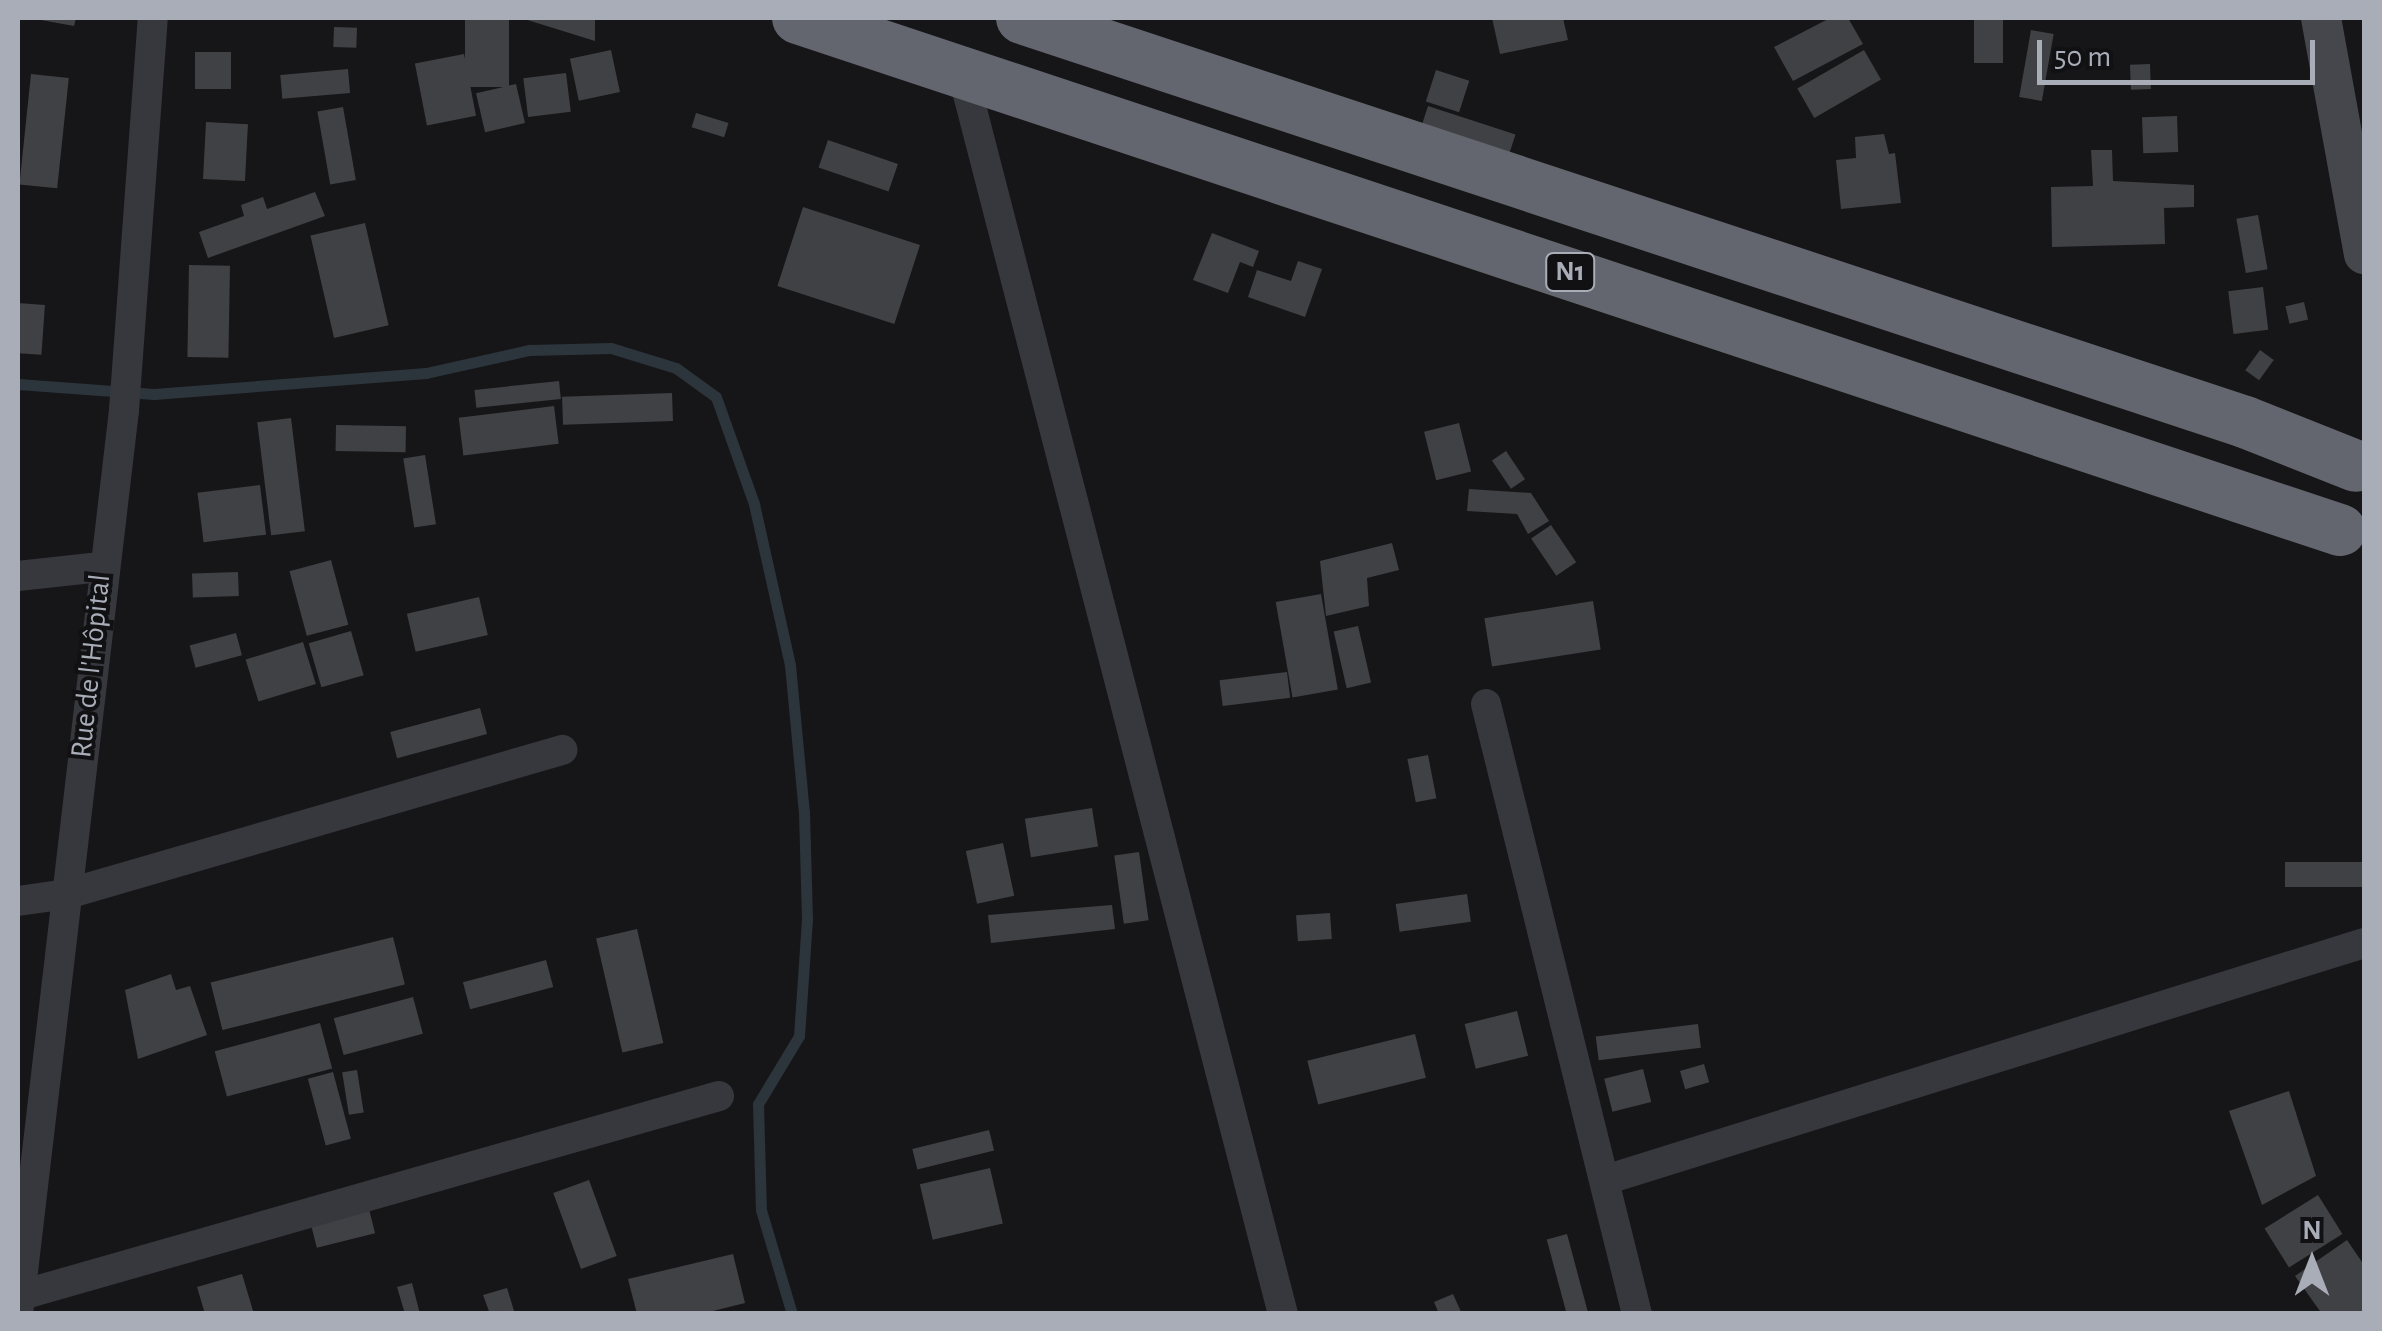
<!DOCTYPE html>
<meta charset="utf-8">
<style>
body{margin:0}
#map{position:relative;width:2382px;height:1331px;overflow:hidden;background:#161618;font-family:"Alegreya Sans",sans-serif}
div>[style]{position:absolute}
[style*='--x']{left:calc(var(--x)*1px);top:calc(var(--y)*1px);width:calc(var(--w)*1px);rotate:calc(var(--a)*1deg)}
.stream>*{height:11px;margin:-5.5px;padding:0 5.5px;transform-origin:5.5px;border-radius:5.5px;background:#2c353c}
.building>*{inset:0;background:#404145;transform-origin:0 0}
.street>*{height:30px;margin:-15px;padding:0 15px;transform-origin:15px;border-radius:15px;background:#37383d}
.secondary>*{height:40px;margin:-20px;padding:0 20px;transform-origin:20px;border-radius:20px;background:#45474d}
.highway>*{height:52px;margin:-26px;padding:0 26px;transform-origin:26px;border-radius:26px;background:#63666e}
span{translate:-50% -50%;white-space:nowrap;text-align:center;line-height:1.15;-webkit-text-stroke:8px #111113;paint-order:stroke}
.shield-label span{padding:2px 8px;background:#111113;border:2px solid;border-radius:8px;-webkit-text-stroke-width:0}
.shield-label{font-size:28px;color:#a8adb8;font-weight:700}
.street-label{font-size:30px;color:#a8adb8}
.frame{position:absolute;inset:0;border:20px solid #a8adb8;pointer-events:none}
.north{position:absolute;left:2262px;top:1211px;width:100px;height:100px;-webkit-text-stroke:8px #111113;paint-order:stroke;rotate:0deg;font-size:28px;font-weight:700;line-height:40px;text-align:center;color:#a8adb8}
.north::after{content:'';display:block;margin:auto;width:35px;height:45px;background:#a8adb8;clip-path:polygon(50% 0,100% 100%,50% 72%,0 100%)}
.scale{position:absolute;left:2037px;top:40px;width:278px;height:45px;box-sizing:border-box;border:5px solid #a8adb8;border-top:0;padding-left:12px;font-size:30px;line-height:35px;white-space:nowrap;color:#a8adb8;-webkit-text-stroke:8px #111113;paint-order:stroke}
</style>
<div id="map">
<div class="stream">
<div style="--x:18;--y:384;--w:136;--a:4.2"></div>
<div style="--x:154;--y:394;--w:273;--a:-4.4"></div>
<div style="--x:426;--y:373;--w:106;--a:-12.6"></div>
<div style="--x:529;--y:350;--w:82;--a:-1.4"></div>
<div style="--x:611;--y:348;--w:68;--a:17.1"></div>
<div style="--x:676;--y:368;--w:49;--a:35.9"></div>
<div style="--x:716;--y:397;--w:114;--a:70.4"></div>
<div style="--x:754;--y:504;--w:165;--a:77.4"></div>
<div style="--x:790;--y:665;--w:148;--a:84.6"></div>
<div style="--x:804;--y:812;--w:107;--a:88.4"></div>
<div style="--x:807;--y:919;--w:117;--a:93.9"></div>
<div style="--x:799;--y:1036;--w:79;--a:121.1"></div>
<div style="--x:758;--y:1104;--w:106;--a:88.4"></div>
<div style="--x:761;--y:1210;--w:109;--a:73.4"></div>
</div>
<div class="building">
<div style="clip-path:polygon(30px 18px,76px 18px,74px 26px)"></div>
<div style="left:465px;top:18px;width:44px;height:69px"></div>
<div style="clip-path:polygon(521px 18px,595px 18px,595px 41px)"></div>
<div style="clip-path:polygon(1492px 18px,1563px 18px,1568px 40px,1500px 54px)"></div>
<div style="clip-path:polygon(1830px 18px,1848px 18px,1863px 44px,1793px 81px,1774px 47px)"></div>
<div style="left:1974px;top:18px;width:29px;height:45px"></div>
<div style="left:334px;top:27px;width:23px;height:20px;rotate:2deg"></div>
<div style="left:2031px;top:30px;width:23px;height:68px;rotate:10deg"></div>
<div style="left:611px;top:50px;width:43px;height:42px;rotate:78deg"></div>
<div style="left:1864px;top:50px;width:34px;height:77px;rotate:60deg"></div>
<div style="left:195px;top:52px;width:36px;height:37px"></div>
<div style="left:464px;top:54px;width:63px;height:50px;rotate:79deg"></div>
<div style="left:2150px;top:64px;width:25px;height:20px;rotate:88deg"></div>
<div style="left:348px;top:69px;width:24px;height:68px;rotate:85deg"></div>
<div style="left:1436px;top:70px;width:35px;height:33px;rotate:18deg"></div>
<div style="left:566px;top:73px;width:39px;height:43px;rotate:83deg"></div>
<div style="left:31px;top:74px;width:38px;height:111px;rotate:6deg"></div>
<div style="left:516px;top:84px;width:40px;height:41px;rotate:77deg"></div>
<div style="left:1428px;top:106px;width:92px;height:20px;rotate:18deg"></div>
<div style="left:343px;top:107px;width:74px;height:26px;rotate:80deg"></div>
<div style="left:696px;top:113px;width:34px;height:15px;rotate:17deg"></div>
<div style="left:2177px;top:116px;width:36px;height:35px;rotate:88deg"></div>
<div style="left:206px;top:122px;width:42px;height:57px;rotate:3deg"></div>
<div style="clip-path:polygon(1884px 134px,1889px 154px,1895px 153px,1901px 203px,1841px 209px,1836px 160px,1856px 158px,1855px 137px)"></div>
<div style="left:828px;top:140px;width:74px;height:29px;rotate:19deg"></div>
<div style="clip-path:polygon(2091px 150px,2112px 150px,2113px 181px,2194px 185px,2194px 207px,2164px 208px,2165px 244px,2052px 247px,2051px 187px,2093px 186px)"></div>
<div style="clip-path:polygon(315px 192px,325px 216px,208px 258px,199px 232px,244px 216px,241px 205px,263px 197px,267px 209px)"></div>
<div style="left:803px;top:207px;width:123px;height:83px;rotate:18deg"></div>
<div style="left:2258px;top:215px;width:55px;height:22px;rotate:80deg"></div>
<div style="left:365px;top:223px;width:105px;height:56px;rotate:77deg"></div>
<div style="clip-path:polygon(1212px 233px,1259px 251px,1253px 267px,1240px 262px,1228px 293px,1193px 280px)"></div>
<div style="clip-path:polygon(1298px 261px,1322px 269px,1305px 317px,1248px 297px,1257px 270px,1291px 281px)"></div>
<div style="left:189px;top:265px;width:41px;height:92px;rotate:1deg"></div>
<div style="left:2263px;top:287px;width:43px;height:35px;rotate:83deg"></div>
<div style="left:2304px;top:302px;width:18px;height:19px;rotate:77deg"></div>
<div style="left:18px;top:303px;width:27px;height:50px;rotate:4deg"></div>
<div style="left:2260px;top:350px;width:17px;height:25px;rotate:36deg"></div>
<div style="left:559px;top:381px;width:18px;height:85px;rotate:84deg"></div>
<div style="left:672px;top:393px;width:28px;height:110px;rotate:88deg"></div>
<div style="left:554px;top:406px;width:38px;height:96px;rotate:83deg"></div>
<div style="left:291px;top:418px;width:114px;height:34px;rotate:83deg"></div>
<div style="left:1459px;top:423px;width:50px;height:36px;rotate:76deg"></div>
<div style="left:336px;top:425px;width:70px;height:26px;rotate:1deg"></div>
<div style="left:1506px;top:451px;width:34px;height:17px;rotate:56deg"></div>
<div style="left:425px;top:455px;width:70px;height:22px;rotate:81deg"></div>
<div style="left:260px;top:485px;width:50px;height:63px;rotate:83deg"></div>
<div style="clip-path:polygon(1469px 489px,1531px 493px,1549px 521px,1528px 534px,1517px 514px,1467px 511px)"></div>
<div style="left:1551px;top:525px;width:45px;height:24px;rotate:56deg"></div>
<div style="clip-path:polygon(1392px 543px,1399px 570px,1367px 578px,1369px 606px,1326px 616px,1320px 561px)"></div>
<div style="left:331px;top:560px;width:67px;height:43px;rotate:75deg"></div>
<div style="left:238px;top:572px;width:24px;height:46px;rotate:88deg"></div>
<div style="left:1321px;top:594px;width:97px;height:46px;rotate:80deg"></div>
<div style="left:479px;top:597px;width:39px;height:74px;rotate:77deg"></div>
<div style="left:1593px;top:601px;width:49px;height:110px;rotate:81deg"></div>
<div style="left:1358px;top:626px;width:58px;height:25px;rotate:77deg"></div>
<div style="left:351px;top:631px;width:46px;height:44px;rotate:74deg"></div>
<div style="left:236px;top:633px;width:23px;height:48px;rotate:75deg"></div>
<div style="left:303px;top:642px;width:44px;height:60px;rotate:73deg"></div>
<div style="left:1287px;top:672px;width:26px;height:68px;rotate:83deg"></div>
<div style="left:480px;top:708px;width:27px;height:93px;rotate:75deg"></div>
<div style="left:1428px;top:755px;width:44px;height:21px;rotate:79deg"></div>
<div style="left:1092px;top:808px;width:39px;height:68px;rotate:81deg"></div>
<div style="left:1003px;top:843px;width:54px;height:38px;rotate:78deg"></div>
<div style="left:1139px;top:852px;width:69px;height:25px;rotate:82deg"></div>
<div style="left:2364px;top:862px;width:25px;height:79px;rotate:90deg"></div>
<div style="left:1467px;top:894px;width:28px;height:72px;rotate:82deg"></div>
<div style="clip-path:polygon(1112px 905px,1115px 929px,991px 943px,988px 915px)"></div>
<div style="left:1330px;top:913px;width:26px;height:34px;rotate:86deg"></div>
<div style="left:637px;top:929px;width:117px;height:42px;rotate:77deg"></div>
<div style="left:393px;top:937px;width:49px;height:188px;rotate:76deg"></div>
<div style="left:546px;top:960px;width:28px;height:86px;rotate:75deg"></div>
<div style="clip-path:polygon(171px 974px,176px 990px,190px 986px,207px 1035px,138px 1059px,125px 990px)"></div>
<div style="left:413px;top:997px;width:38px;height:82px;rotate:75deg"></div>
<div style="left:1517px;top:1011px;width:46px;height:54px;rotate:76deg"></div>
<div style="left:320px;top:1023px;width:47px;height:109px;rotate:75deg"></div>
<div style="left:1698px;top:1024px;width:24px;height:103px;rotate:83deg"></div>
<div style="left:1415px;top:1034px;width:45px;height:111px;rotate:76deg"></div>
<div style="left:1704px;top:1064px;width:19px;height:25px;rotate:74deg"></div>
<div style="left:1643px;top:1069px;width:34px;height:40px;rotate:76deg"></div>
<div style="left:357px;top:1070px;width:43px;height:15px;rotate:81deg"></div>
<div style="left:333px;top:1072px;width:69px;height:26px;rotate:75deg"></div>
<div style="clip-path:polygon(2289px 1091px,2316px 1176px,2262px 1205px,2229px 1111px)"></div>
<div style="left:989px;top:1130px;width:21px;height:79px;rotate:76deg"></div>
<div style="left:990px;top:1168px;width:57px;height:72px;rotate:77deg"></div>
<div style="left:589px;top:1180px;width:81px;height:38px;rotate:70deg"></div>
<div style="left:2318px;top:1195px;width:46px;height:63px;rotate:58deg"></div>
<div style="left:369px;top:1209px;width:25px;height:60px;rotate:76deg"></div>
<div style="left:1567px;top:1234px;width:83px;height:21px;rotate:75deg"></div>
<div style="clip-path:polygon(2347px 1240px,2364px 1265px,2364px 1314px,2322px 1314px,2295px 1276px)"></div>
<div style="clip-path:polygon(733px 1254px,745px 1303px,701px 1314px,637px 1314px,628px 1279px)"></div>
<div style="clip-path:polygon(242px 1274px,254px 1314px,205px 1314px,197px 1287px)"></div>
<div style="clip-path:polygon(412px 1283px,420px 1314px,405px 1314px,397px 1287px)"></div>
<div style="clip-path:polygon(507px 1288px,515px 1314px,490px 1314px,483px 1295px)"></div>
<div style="clip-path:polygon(1453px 1294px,1462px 1314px,1439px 1314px,1434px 1302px)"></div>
</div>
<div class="street">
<div style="--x:963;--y:75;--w:1280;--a:75.52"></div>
<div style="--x:18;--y:576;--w:83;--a:-6.2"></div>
<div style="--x:1486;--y:704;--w:628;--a:76.1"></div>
<div style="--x:18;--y:901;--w:49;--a:-8.1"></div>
<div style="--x:67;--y:894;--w:516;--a:-16.22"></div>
<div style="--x:1605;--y:1180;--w:795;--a:-17.34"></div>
<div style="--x:18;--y:1296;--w:729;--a:-15.92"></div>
<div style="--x:18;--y:1314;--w:910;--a:-83.31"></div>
<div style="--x:124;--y:410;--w:393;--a:-85.8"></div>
</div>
<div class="secondary">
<div style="--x:2321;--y:18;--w:240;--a:79.7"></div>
</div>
<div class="highway">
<div style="--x:798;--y:18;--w:1625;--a:18.37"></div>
<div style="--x:1022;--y:18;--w:1288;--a:18.28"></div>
<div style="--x:2245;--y:422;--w:119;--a:21.6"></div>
</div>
<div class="shield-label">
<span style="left:1570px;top:272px">N1</span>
</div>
<div class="street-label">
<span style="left:91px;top:666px;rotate:-84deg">Rue de l'Hôpital</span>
</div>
<div class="frame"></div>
<div class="north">N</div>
<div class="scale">50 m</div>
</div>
